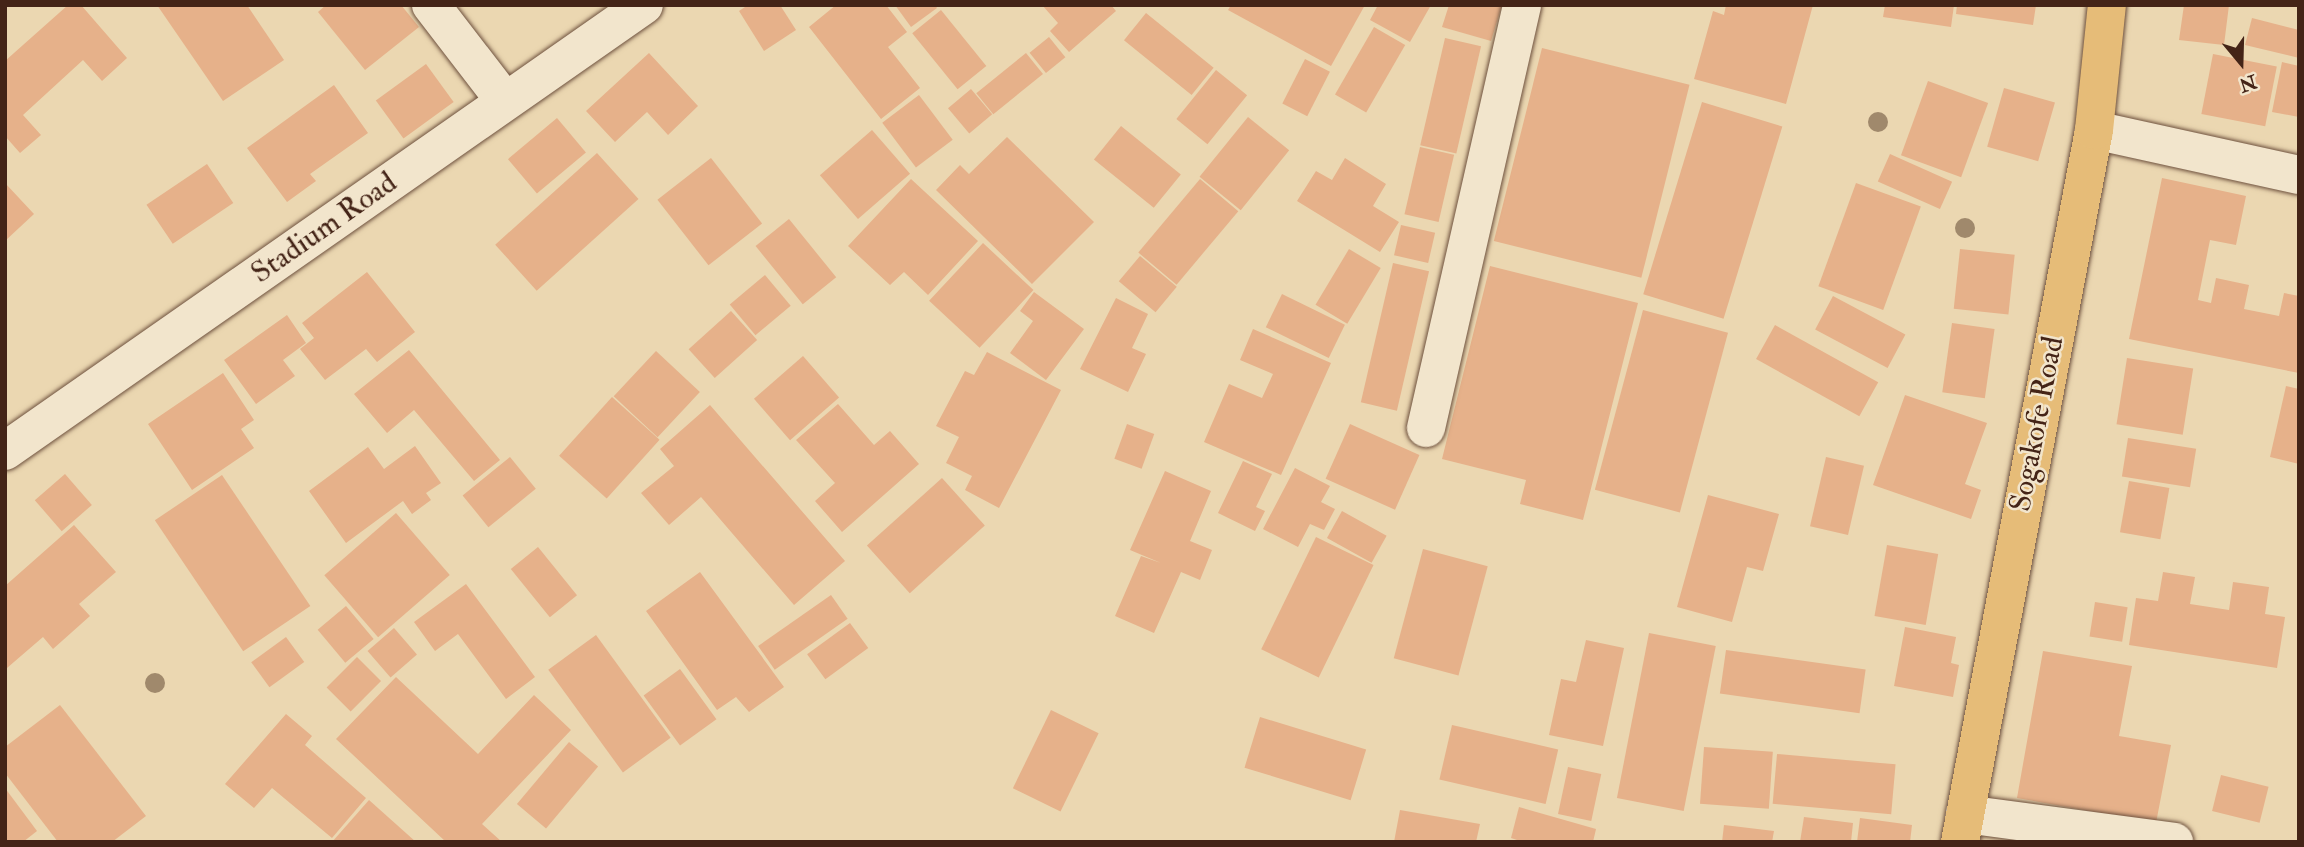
<!DOCTYPE html>
<style>
body{margin:0}
#map{position:relative;width:2304px;height:847px;overflow:hidden;background:#ebd7b1;font-family:"IM FELL Double Pica",serif}
div>[style]{position:absolute}
[style*='--x']{left:calc(var(--x)*1px);top:calc(var(--y)*1px);width:calc(var(--w)*1px);rotate:calc(var(--a)*1deg)}
.building>*{inset:0;background:#e6b18a;transform-origin:0 0}
.roads{filter:drop-shadow(0 0 2px #6e513e) drop-shadow(0 0 2px #6e513e)}
.minor>*{height:38px;margin:-19px;padding:0 19px;transform-origin:19px;border-radius:19px;background:#f2e5cc}
.secondary>*{height:38px;margin:-19px;padding:0 19px;transform-origin:19px;border-radius:19px;background:#f2e5cc}
.primary>*{height:38px;margin:-19px;padding:0 19px;transform-origin:19px;border-radius:19px;background:#e6bc78}
.trees>*{width:20px;height:20px;margin:-10px;border-radius:50%;background:#a0896c}
span{translate:-50% -50%;white-space:nowrap;text-align:center;line-height:1.15;-webkit-text-stroke:5px #f2e5cc;paint-order:stroke}
.street-label{font-size:30px;color:#442417}
.frame{position:absolute;inset:0;border:7px solid #442417;pointer-events:none}
.north{position:absolute;left:2206px;top:28px;width:70px;height:70px;-webkit-text-stroke:5px #f2e5cc;paint-order:stroke;rotate:161deg;font-size:19px;font-weight:700;line-height:28px;text-align:center;color:#442417}
.north::after{content:'';display:block;margin:auto;width:24px;height:32px;background:#442417;clip-path:polygon(50% 0,100% 100%,50% 72%,0 100%)}
</style>
<div id="map">
<div class="building">
<div style="clip-path:polygon(68px 5px,81px 5px,127px 58px,102px 81px,83px 60px,23px 115px,41px 135px,20px 153px,5px 136px,5px 61px)"></div>
<div style="clip-path:polygon(157px 5px,247px 5px,284px 60px,223px 101px)"></div>
<div style="clip-path:polygon(326px 5px,401px 5px,419px 27px,365px 70px,318px 12px)"></div>
<div style="clip-path:polygon(748px 5px,780px 5px,796px 30px,764px 51px,739px 11px)"></div>
<div style="clip-path:polygon(836px 5px,886px 5px,907px 32px,888px 47px,920px 88px,881px 119px,809px 27px)"></div>
<div style="clip-path:polygon(895px 5px,935px 5px,937px 8px,911px 27px)"></div>
<div style="clip-path:polygon(1042px 5px,1111px 5px,1116px 11px,1069px 52px,1050px 31px,1058px 23px)"></div>
<div style="clip-path:polygon(1231px 5px,1365px 5px,1331px 66px,1228px 10px)"></div>
<div style="clip-path:polygon(1378px 5px,1431px 5px,1410px 42px,1370px 20px)"></div>
<div style="clip-path:polygon(1449px 5px,1502px 5px,1491px 41px,1442px 27px)"></div>
<div style="clip-path:polygon(1726px 5px,1813px 5px,1786px 104px,1694px 79px,1713px 11px,1724px 15px)"></div>
<div style="clip-path:polygon(1885px 5px,1954px 5px,1951px 27px,1883px 17px)"></div>
<div style="clip-path:polygon(1957px 5px,2036px 5px,2033px 25px,1956px 14px)"></div>
<div style="clip-path:polygon(2184px 5px,2229px 5px,2224px 45px,2179px 40px)"></div>
<div style="left:941px;top:10px;width:72px;height:37px;rotate:51deg"></div>
<div style="left:1146px;top:13px;width:87px;height:35px;rotate:39deg"></div>
<div style="clip-path:polygon(2252px 18px,2299px 30px,2299px 58px,2245px 45px)"></div>
<div style="left:1374px;top:27px;width:36px;height:78px;rotate:30deg"></div>
<div style="left:1049px;top:37px;width:26px;height:25px;rotate:51deg"></div>
<div style="left:1445px;top:38px;width:37px;height:110px;rotate:13deg"></div>
<div style="left:1542px;top:48px;width:152px;height:199px;rotate:14deg"></div>
<div style="clip-path:polygon(649px 53px,698px 106px,668px 135px,647px 112px,615px 142px,586px 111px)"></div>
<div style="left:1026px;top:53px;width:27px;height:64px;rotate:51deg"></div>
<div style="left:2213px;top:54px;width:65px;height:61px;rotate:11deg"></div>
<div style="left:1305px;top:59px;width:28px;height:50px;rotate:27deg"></div>
<div style="clip-path:polygon(2282px 62px,2299px 66px,2299px 117px,2272px 112px)"></div>
<div style="left:426px;top:64px;width:47px;height:62px;rotate:54deg"></div>
<div style="left:1216px;top:70px;width:40px;height:63px;rotate:39deg"></div>
<div style="left:1928px;top:81px;width:64px;height:79px;rotate:20deg"></div>
<div style="clip-path:polygon(334px 85px,368px 133px,310px 174px,316px 181px,287px 202px,247px 148px)"></div>
<div style="left:2004px;top:88px;width:53px;height:61px;rotate:16deg"></div>
<div style="left:971px;top:89px;width:33px;height:30px;rotate:50deg"></div>
<div style="left:919px;top:95px;width:56px;height:46px;rotate:53deg"></div>
<div style="left:1702px;top:102px;width:84px;height:201px;rotate:17deg"></div>
<div style="left:1248px;top:117px;width:53px;height:77px;rotate:39deg"></div>
<div style="left:557px;top:118px;width:45px;height:64px;rotate:50deg"></div>
<div style="left:1121px;top:126px;width:77px;height:43px;rotate:39deg"></div>
<div style="left:872px;top:130px;width:58px;height:69px;rotate:49deg"></div>
<div style="clip-path:polygon(1007px 137px,1094px 222px,1032px 284px,936px 190px,960px 165px,969px 174px)"></div>
<div style="left:1420px;top:147px;width:35px;height:69px;rotate:13deg"></div>
<div style="left:597px;top:153px;width:62px;height:137px;rotate:48deg"></div>
<div style="left:1890px;top:154px;width:68px;height:30px;rotate:24deg"></div>
<div style="left:711px;top:158px;width:83px;height:68px;rotate:52deg"></div>
<div style="clip-path:polygon(1345px 158px,1386px 184px,1373px 206px,1399px 222px,1380px 252px,1297px 201px,1316px 171px,1332px 180px)"></div>
<div style="left:207px;top:164px;width:47px;height:73px;rotate:56deg"></div>
<div style="clip-path:polygon(2162px 178px,2246px 196px,2236px 245px,2210px 240px,2198px 300px,2211px 303px,2216px 278px,2249px 285px,2244px 309px,2279px 316px,2284px 293px,2299px 296px,2299px 373px,2129px 339px)"></div>
<div style="clip-path:polygon(911px 179px,978px 241px,928px 295px,904px 272px,890px 285px,848px 246px)"></div>
<div style="left:1200px;top:179px;width:50px;height:96px;rotate:40deg"></div>
<div style="clip-path:polygon(5px 183px,34px 214px,5px 241px)"></div>
<div style="left:1856px;top:183px;width:69px;height:110px;rotate:20deg"></div>
<div style="left:789px;top:219px;width:75px;height:43px;rotate:51deg"></div>
<div style="left:1401px;top:225px;width:35px;height:31px;rotate:13deg"></div>
<div style="left:983px;top:243px;width:69px;height:79px;rotate:43deg"></div>
<div style="left:1349px;top:249px;width:37px;height:65px;rotate:31deg"></div>
<div style="left:1960px;top:249px;width:55px;height:60px;rotate:6deg"></div>
<div style="left:1140px;top:256px;width:48px;height:33px;rotate:40deg"></div>
<div style="left:1393px;top:263px;width:37px;height:143px;rotate:13deg"></div>
<div style="clip-path:polygon(1490px 266px,1638px 303px,1583px 520px,1520px 504px,1526px 480px,1442px 459px)"></div>
<div style="clip-path:polygon(367px 272px,415px 332px,377px 362px,366px 349px,325px 380px,300px 349px,314px 338px,302px 323px)"></div>
<div style="left:765px;top:275px;width:40px;height:46px;rotate:50deg"></div>
<div style="clip-path:polygon(1034px 292px,1084px 329px,1046px 380px,1010px 353px,1033px 321px,1020px 311px)"></div>
<div style="left:1282px;top:294px;width:70px;height:37px;rotate:26deg"></div>
<div style="left:1833px;top:296px;width:82px;height:38px;rotate:28deg"></div>
<div style="clip-path:polygon(1116px 298px,1148px 314px,1132px 348px,1146px 354px,1128px 392px,1080px 369px)"></div>
<div style="left:1643px;top:310px;width:88px;height:186px;rotate:15deg"></div>
<div style="left:731px;top:311px;width:39px;height:57px;rotate:48deg"></div>
<div style="clip-path:polygon(287px 315px,306px 343px,283px 360px,295px 376px,256px 404px,224px 360px)"></div>
<div style="left:1952px;top:323px;width:43px;height:70px;rotate:8deg"></div>
<div style="left:1775px;top:325px;width:118px;height:39px;rotate:29deg"></div>
<div style="clip-path:polygon(1253px 329px,1331px 363px,1281px 475px,1204px 442px,1229px 384px,1262px 398px,1273px 374px,1240px 360px)"></div>
<div style="clip-path:polygon(409px 350px,500px 460px,474px 481px,414px 410px,387px 433px,354px 394px)"></div>
<div style="left:656px;top:351px;width:60px;height:62px;rotate:43deg"></div>
<div style="clip-path:polygon(987px 352px,1061px 390px,999px 508px,965px 490px,972px 476px,946px 463px,959px 437px,936px 426px,965px 371px,974px 375px)"></div>
<div style="left:803px;top:356px;width:55px;height:65px;rotate:49deg"></div>
<div style="left:2127px;top:358px;width:67px;height:67px;rotate:9deg"></div>
<div style="clip-path:polygon(223px 373px,254px 420px,241px 429px,254px 448px,192px 490px,148px 424px)"></div>
<div style="clip-path:polygon(2286px 386px,2299px 389px,2299px 464px,2270px 457px)"></div>
<div style="clip-path:polygon(1905px 395px,1987px 423px,1965px 484px,1981px 490px,1971px 519px,1873px 485px)"></div>
<div style="left:612px;top:397px;width:64px;height:79px;rotate:42deg"></div>
<div style="clip-path:polygon(838px 404px,874px 445px,890px 431px,919px 464px,842px 532px,815px 501px,835px 483px,796px 440px)"></div>
<div style="clip-path:polygon(710px 405px,845px 561px,794px 605px,701px 497px,669px 525px,641px 493px,674px 466px,660px 449px)"></div>
<div style="left:1127px;top:424px;width:29px;height:37px;rotate:20deg"></div>
<div style="left:1350px;top:424px;width:76px;height:60px;rotate:24deg"></div>
<div style="left:2128px;top:438px;width:69px;height:39px;rotate:9deg"></div>
<div style="clip-path:polygon(415px 446px,441px 483px,426px 493px,431px 500px,412px 514px,403px 501px,346px 543px,309px 491px,368px 447px,384px 469px)"></div>
<div style="left:510px;top:457px;width:41px;height:61px;rotate:51deg"></div>
<div style="left:1826px;top:457px;width:39px;height:71px;rotate:13deg"></div>
<div style="clip-path:polygon(1243px 461px,1272px 474px,1256px 507px,1265px 511px,1255px 531px,1218px 513px)"></div>
<div style="clip-path:polygon(1295px 468px,1330px 486px,1321px 502px,1335px 509px,1324px 530px,1310px 524px,1298px 547px,1263px 529px)"></div>
<div style="clip-path:polygon(1165px 471px,1211px 491px,1190px 541px,1212px 550px,1200px 580px,1181px 572px,1154px 633px,1115px 616px,1141px 556px,1161px 563px,1130px 550px)"></div>
<div style="left:65px;top:474px;width:41px;height:40px;rotate:49deg"></div>
<div style="left:222px;top:475px;width:158px;height:81px;rotate:56deg"></div>
<div style="left:942px;top:478px;width:64px;height:101px;rotate:48deg"></div>
<div style="left:2129px;top:481px;width:41px;height:52px;rotate:10deg"></div>
<div style="clip-path:polygon(1708px 495px,1779px 514px,1763px 571px,1747px 567px,1732px 622px,1677px 607px)"></div>
<div style="left:1342px;top:511px;width:51px;height:31px;rotate:29deg"></div>
<div style="left:396px;top:513px;width:82px;height:95px;rotate:49deg"></div>
<div style="clip-path:polygon(74px 525px,116px 572px,79px 604px,90px 616px,53px 649px,43px 637px,7px 668px,5px 586px)"></div>
<div style="left:1316px;top:537px;width:64px;height:125px;rotate:26deg"></div>
<div style="left:1887px;top:545px;width:52px;height:72px;rotate:10deg"></div>
<div style="left:538px;top:547px;width:62px;height:35px;rotate:51deg"></div>
<div style="left:1423px;top:549px;width:67px;height:113px;rotate:15deg"></div>
<div style="clip-path:polygon(700px 572px,784px 687px,749px 712px,736px 697px,717px 710px,646px 611px)"></div>
<div style="clip-path:polygon(2163px 572px,2195px 577px,2190px 604px,2229px 610px,2233px 582px,2269px 587px,2265px 614px,2285px 617px,2277px 668px,2129px 645px,2136px 598px,2158px 601px)"></div>
<div style="clip-path:polygon(466px 584px,535px 677px,506px 699px,458px 634px,435px 651px,414px 622px)"></div>
<div style="left:831px;top:595px;width:29px;height:89px;rotate:55deg"></div>
<div style="left:2095px;top:602px;width:33px;height:35px;rotate:9deg"></div>
<div style="left:346px;top:606px;width:43px;height:37px;rotate:50deg"></div>
<div style="left:850px;top:623px;width:31px;height:53px;rotate:54deg"></div>
<div style="clip-path:polygon(1905px 627px,1956px 637px,1951px 663px,1959px 665px,1953px 697px,1894px 686px)"></div>
<div style="left:394px;top:628px;width:35px;height:35px;rotate:49deg"></div>
<div style="left:1649px;top:633px;width:68px;height:168px;rotate:11deg"></div>
<div style="left:596px;top:635px;width:127px;height:59px;rotate:54deg"></div>
<div style="left:286px;top:637px;width:31px;height:43px;rotate:54deg"></div>
<div style="clip-path:polygon(1586px 640px,1624px 648px,1603px 746px,1549px 735px,1561px 679px,1576px 682px)"></div>
<div style="left:1726px;top:650px;width:141px;height:44px;rotate:8deg"></div>
<div style="clip-path:polygon(2043px 651px,2132px 666px,2119px 736px,2171px 745px,2156px 823px,2017px 798px)"></div>
<div style="left:357px;top:657px;width:34px;height:43px;rotate:45deg"></div>
<div style="left:680px;top:669px;width:62px;height:45px;rotate:54deg"></div>
<div style="clip-path:polygon(396px 677px,478px 754px,534px 695px,571px 730px,482px 824px,502px 842px,446px 842px,336px 739px)"></div>
<div style="clip-path:polygon(60px 705px,146px 816px,112px 842px,58px 842px,5px 773px,5px 747px)"></div>
<div style="left:1051px;top:710px;width:53px;height:87px;rotate:26deg"></div>
<div style="clip-path:polygon(286px 714px,312px 736px,305px 745px,366px 798px,332px 838px,272px 788px,254px 808px,225px 784px)"></div>
<div style="left:1260px;top:717px;width:111px;height:53px;rotate:17deg"></div>
<div style="left:1452px;top:725px;width:109px;height:56px;rotate:13deg"></div>
<div style="left:569px;top:742px;width:38px;height:81px;rotate:40deg"></div>
<div style="left:1704px;top:747px;width:69px;height:57px;rotate:4deg"></div>
<div style="left:1777px;top:754px;width:119px;height:50px;rotate:5deg"></div>
<div style="left:1568px;top:767px;width:34px;height:48px;rotate:12deg"></div>
<div style="left:2221px;top:775px;width:49px;height:37px;rotate:14deg"></div>
<div style="clip-path:polygon(5px 788px,37px 831px,23px 842px,5px 842px)"></div>
<div style="clip-path:polygon(369px 800px,416px 842px,332px 842px)"></div>
<div style="clip-path:polygon(1519px 807px,1596px 829px,1593px 842px,1523px 842px,1511px 838px)"></div>
<div style="clip-path:polygon(1400px 810px,1480px 824px,1476px 842px,1394px 842px)"></div>
<div style="clip-path:polygon(1804px 817px,1853px 823px,1851px 842px,1800px 842px)"></div>
<div style="clip-path:polygon(1860px 818px,1912px 825px,1910px 842px,1857px 842px)"></div>
<div style="clip-path:polygon(1724px 825px,1774px 831px,1772px 842px,1722px 842px)"></div>
</div>
<div class="roads">
<div class="minor">
<div style="--x:431;--y:5;--w:121;--a:52.4"></div>
<div style="--x:2094;--y:130;--w:210;--a:12.4"></div>
<div style="--x:1426;--y:428;--w:434;--a:-77.2"></div>
<div style="--x:1965;--y:814;--w:211;--a:7.6"></div>
</div>
<div class="secondary">
<div style="--x:5;--y:451;--w:779;--a:-34.91"></div>
</div>
<div class="primary">
<div style="--x:1960;--y:842;--w:724;--a:-79.34"></div>
<div style="--x:2094;--y:130;--w:126;--a:-84.1"></div>
</div>
</div>
<div class="trees">
<div style="left:1878px;top:122px"></div>
<div style="left:1965px;top:228px"></div>
<div style="left:155px;top:683px"></div>
</div>
<div class="street-label">
<span style="left:324px;top:228px;rotate:-35deg">Stadium Road</span>
<span style="left:2037px;top:424px;rotate:-79deg">Sogakofe Road</span>
</div>
<div class="frame"></div>
<div class="north">N</div>
</div>
